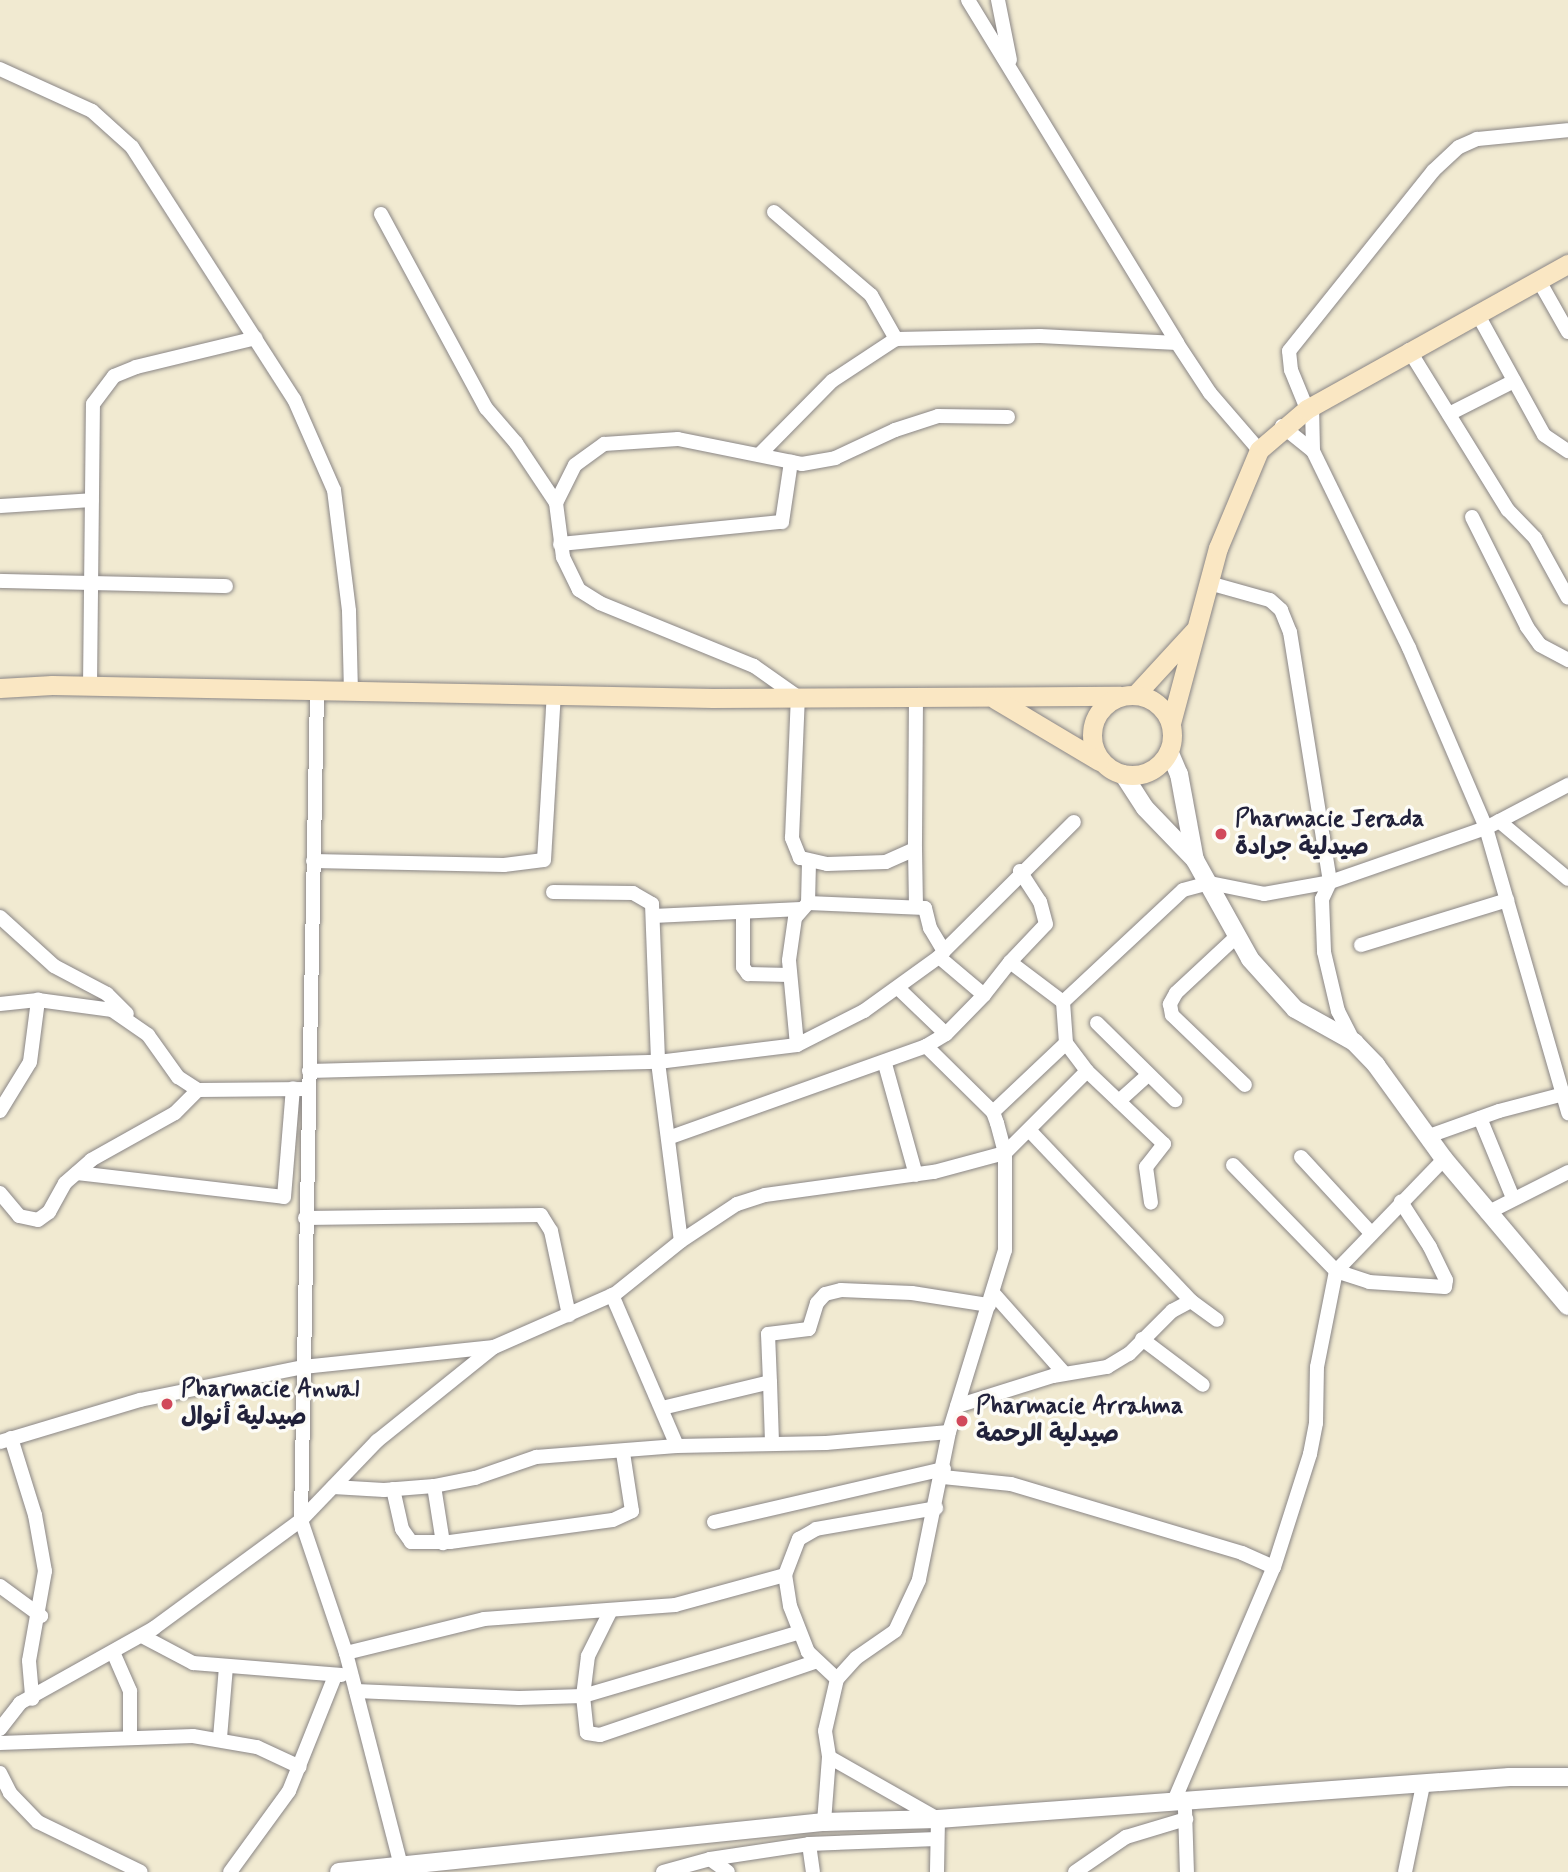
<!DOCTYPE html>
<meta charset="utf-8">
<style>
body{margin:0}
#map{position:relative;width:1568px;height:1872px;overflow:hidden;background:#f1ead1;font-family:Mynerve,"Playpen Sans Arabic",sans-serif}
div>[style]{position:absolute}
[style*='--x']{left:calc(var(--x)*1px);top:calc(var(--y)*1px);width:calc(var(--w)*1px);rotate:calc(var(--a)*1deg)}
.roads{filter:drop-shadow(0 0 2px #8a8686) drop-shadow(0 0 2px #8a8686)}
.minor>*{height:14px;margin:-7px;padding:0 7px;transform-origin:7px;border-radius:7px;background:#fff}
.tertiary>*{height:18px;margin:-9px;padding:0 9px;transform-origin:9px;border-radius:9px;background:#fff}
.secondary>*{height:19px;margin:-9.5px;padding:0 9.5px;transform-origin:9.5px;border-radius:9.5px;background:#fae7c3}
.secondary>.ring{margin:-9.5px;padding:0;box-sizing:content-box;background:none;border:19px solid #fae7c3;border-radius:50%}
.dots>*{width:19px;height:19px;translate:-50% -50%;box-sizing:border-box;border:4px solid #fdfcf7;border-radius:50%}
span{translate:-50% -50%;white-space:nowrap;text-align:center;line-height:1.15;-webkit-text-stroke:7px #fdfcf7;paint-order:stroke}
.poi-label{font-size:24px;color:#22223b;font-weight:700}
.left{translate:0 -50%;text-align:left}
</style>
<div id="map">
<div class="roads">
<div class="minor">
<div style="--x:968;--y:0;--w:402;--a:58.6"></div>
<div style="--x:1177;--y:343;--w:60;--a:56.6"></div>
<div style="--x:1210;--y:393;--w:75;--a:49.3"></div>
<div style="--x:998;--y:0;--w:61;--a:78.7"></div>
<div style="--x:0;--y:69;--w:101;--a:24.5"></div>
<div style="--x:92;--y:111;--w:54;--a:42"></div>
<div style="--x:132;--y:147;--w:300;--a:57.3"></div>
<div style="--x:294;--y:399;--w:99;--a:66.3"></div>
<div style="--x:334;--y:490;--w:122;--a:82.9"></div>
<div style="--x:349;--y:611;--w:80;--a:88.6"></div>
<div style="--x:774;--y:212;--w:128;--a:40.6"></div>
<div style="--x:871;--y:295;--w:51;--a:60.4"></div>
<div style="--x:381;--y:214;--w:221;--a:61.6"></div>
<div style="--x:486;--y:408;--w:46;--a:49.4"></div>
<div style="--x:516;--y:443;--w:72;--a:56.3"></div>
<div style="--x:1538;--y:279;--w:61;--a:60.5"></div>
<div style="--x:1477;--y:313;--w:139;--a:61.2"></div>
<div style="--x:1544;--y:435;--w:29;--a:34"></div>
<div style="--x:1409;--y:350;--w:188;--a:58.3"></div>
<div style="--x:1508;--y:510;--w:39;--a:46"></div>
<div style="--x:1535;--y:538;--w:68;--a:61.2"></div>
<div style="--x:1312;--y:406;--w:45;--a:88.7"></div>
<div style="--x:1307;--y:409;--w:42;--a:-112.3"></div>
<div style="--x:1291;--y:370;--w:19;--a:-96"></div>
<div style="--x:1289;--y:351;--w:231;--a:-51.3"></div>
<div style="--x:1433;--y:171;--w:35;--a:-43"></div>
<div style="--x:1459;--y:147;--w:20;--a:-24"></div>
<div style="--x:1477;--y:139;--w:91;--a:-5.6"></div>
<div style="--x:1449;--y:414;--w:73;--a:-26.9"></div>
<div style="--x:1282;--y:426;--w:40;--a:39"></div>
<div style="--x:1313;--y:451;--w:219;--a:64"></div>
<div style="--x:1409;--y:648;--w:196;--a:66.8"></div>
<div style="--x:1486;--y:828;--w:297;--a:73.9"></div>
<div style="--x:760;--y:454;--w:103;--a:-45.4"></div>
<div style="--x:832;--y:381;--w:77;--a:-33.3"></div>
<div style="--x:896;--y:339;--w:144;--a:-1.2"></div>
<div style="--x:1040;--y:336;--w:137;--a:2.9"></div>
<div style="--x:0;--y:506;--w:92;--a:-3.7"></div>
<div style="--x:1472;--y:517;--w:123;--a:63.4"></div>
<div style="--x:1527;--y:627;--w:22;--a:54"></div>
<div style="--x:1540;--y:645;--w:32;--a:28"></div>
<div style="--x:560;--y:544;--w:223;--a:-5.7"></div>
<div style="--x:782;--y:522;--w:61;--a:-81.5"></div>
<div style="--x:0;--y:581;--w:226;--a:1.3"></div>
<div style="--x:1209;--y:583;--w:63;--a:15.6"></div>
<div style="--x:1270;--y:600;--w:15;--a:42"></div>
<div style="--x:1281;--y:610;--w:24;--a:68"></div>
<div style="--x:1290;--y:632;--w:253;--a:80.9"></div>
<div style="--x:1330;--y:882;--w:19;--a:115"></div>
<div style="--x:1322;--y:899;--w:53;--a:87.8"></div>
<div style="--x:1324;--y:952;--w:61;--a:76.7"></div>
<div style="--x:1338;--y:1011;--w:35;--a:63"></div>
<div style="--x:90;--y:686;--w:282;--a:-89.4"></div>
<div style="--x:93;--y:404;--w:35;--a:-53"></div>
<div style="--x:114;--y:376;--w:24;--a:-22"></div>
<div style="--x:136;--y:367;--w:123;--a:-13.6"></div>
<div style="--x:317;--y:692;--w:828;--a:91.11"></div>
<div style="--x:301;--y:1520;--w:140;--a:71.3"></div>
<div style="--x:346;--y:1653;--w:220;--a:75.5"></div>
<div style="--x:916;--y:698;--w:151;--a:90.4"></div>
<div style="--x:915;--y:849;--w:32;--a:156"></div>
<div style="--x:886;--y:862;--w:59;--a:178.1"></div>
<div style="--x:827;--y:864;--w:28;--a:-167"></div>
<div style="--x:800;--y:858;--w:22;--a:-112"></div>
<div style="--x:792;--y:838;--w:141;--a:-87.6"></div>
<div style="--x:798;--y:697;--w:54;--a:-144.8"></div>
<div style="--x:754;--y:666;--w:166;--a:-157.8"></div>
<div style="--x:600;--y:603;--w:25;--a:-148"></div>
<div style="--x:579;--y:590;--w:37;--a:-116"></div>
<div style="--x:563;--y:557;--w:54;--a:-97.4"></div>
<div style="--x:556;--y:503;--w:42;--a:-63.4"></div>
<div style="--x:575;--y:465;--w:36;--a:-36"></div>
<div style="--x:604;--y:444;--w:74;--a:-3.9"></div>
<div style="--x:678;--y:439;--w:126;--a:11.4"></div>
<div style="--x:802;--y:464;--w:34;--a:-10"></div>
<div style="--x:835;--y:458;--w:66;--a:-25"></div>
<div style="--x:895;--y:430;--w:45;--a:-18"></div>
<div style="--x:938;--y:416;--w:70;--a:0.8"></div>
<div style="--x:1499;--y:821;--w:90;--a:40"></div>
<div style="--x:915;--y:849;--w:56;--a:89"></div>
<div style="--x:313;--y:861;--w:191;--a:1.2"></div>
<div style="--x:504;--y:865;--w:40;--a:-7.1"></div>
<div style="--x:544;--y:860;--w:166;--a:-86.6"></div>
<div style="--x:553;--y:892;--w:80;--a:0.7"></div>
<div style="--x:633;--y:893;--w:22;--a:30"></div>
<div style="--x:652;--y:904;--w:158;--a:87.8"></div>
<div style="--x:658;--y:1062;--w:180;--a:82.7"></div>
<div style="--x:808;--y:903;--w:41;--a:-88.6"></div>
<div style="--x:743;--y:915;--w:52;--a:90"></div>
<div style="--x:743;--y:967;--w:9;--a:54"></div>
<div style="--x:748;--y:974;--w:41;--a:1.4"></div>
<div style="--x:653;--y:916;--w:148;--a:-2.7"></div>
<div style="--x:0;--y:917;--w:73;--a:42.2"></div>
<div style="--x:54;--y:966;--w:60;--a:27.8"></div>
<div style="--x:107;--y:994;--w:28;--a:45"></div>
<div style="--x:1236;--y:937;--w:82;--a:137"></div>
<div style="--x:1176;--y:993;--w:13;--a:119"></div>
<div style="--x:1170;--y:1004;--w:11;--a:80"></div>
<div style="--x:1172;--y:1015;--w:101;--a:43.8"></div>
<div style="--x:1361;--y:945;--w:153;--a:-17.1"></div>
<div style="--x:944;--y:951;--w:183;--a:-44.8"></div>
<div style="--x:1010;--y:962;--w:52;--a:-46.5"></div>
<div style="--x:1046;--y:924;--w:23;--a:-105"></div>
<div style="--x:1040;--y:902;--w:37;--a:-123"></div>
<div style="--x:899;--y:989;--w:65;--a:43.8"></div>
<div style="--x:0;--y:1004;--w:38;--a:-6"></div>
<div style="--x:38;--y:1000;--w:75;--a:7.7"></div>
<div style="--x:112;--y:1010;--w:44;--a:34.8"></div>
<div style="--x:148;--y:1035;--w:52;--a:54.5"></div>
<div style="--x:178;--y:1077;--w:24;--a:33"></div>
<div style="--x:198;--y:1090;--w:109;--a:-0.5"></div>
<div style="--x:1097;--y:1023;--w:110;--a:44.6"></div>
<div style="--x:797;--y:1045;--w:85;--a:-95.4"></div>
<div style="--x:789;--y:960;--w:42;--a:-81.9"></div>
<div style="--x:795;--y:918;--w:20;--a:-49"></div>
<div style="--x:808;--y:903;--w:117;--a:2.4"></div>
<div style="--x:925;--y:908;--w:21;--a:76"></div>
<div style="--x:930;--y:928;--w:27;--a:59"></div>
<div style="--x:944;--y:951;--w:8;--a:130"></div>
<div style="--x:939;--y:957;--w:59;--a:40.2"></div>
<div style="--x:984;--y:995;--w:42;--a:-51.8"></div>
<div style="--x:1010;--y:962;--w:66;--a:37"></div>
<div style="--x:926;--y:1046;--w:94;--a:44.6"></div>
<div style="--x:993;--y:1112;--w:12;--a:70"></div>
<div style="--x:997;--y:1123;--w:31;--a:75"></div>
<div style="--x:1005;--y:1153;--w:97;--a:90"></div>
<div style="--x:1005;--y:1250;--w:190;--a:107.1"></div>
<div style="--x:949;--y:1432;--w:151;--a:101.5"></div>
<div style="--x:919;--y:1580;--w:56;--a:115.2"></div>
<div style="--x:895;--y:1631;--w:47;--a:145.3"></div>
<div style="--x:856;--y:1658;--w:28;--a:132"></div>
<div style="--x:837;--y:1679;--w:53;--a:103"></div>
<div style="--x:825;--y:1731;--w:26;--a:81"></div>
<div style="--x:829;--y:1757;--w:125;--a:29.6"></div>
<div style="--x:938;--y:1819;--w:53;--a:91.1"></div>
<div style="--x:885;--y:1064;--w:115;--a:74.4"></div>
<div style="--x:309;--y:1071;--w:349;--a:-1.5"></div>
<div style="--x:658;--y:1062;--w:140;--a:-7"></div>
<div style="--x:797;--y:1045;--w:75;--a:-26.9"></div>
<div style="--x:864;--y:1011;--w:92;--a:-35.8"></div>
<div style="--x:1087;--y:1071;--w:106;--a:43.5"></div>
<div style="--x:1164;--y:1144;--w:29;--a:128"></div>
<div style="--x:1146;--y:1167;--w:36;--a:82"></div>
<div style="--x:1119;--y:1101;--w:39;--a:-42"></div>
<div style="--x:0;--y:1111;--w:57;--a:-58.5"></div>
<div style="--x:30;--y:1062;--w:63;--a:-82.6"></div>
<div style="--x:993;--y:1112;--w:100;--a:-43.4"></div>
<div style="--x:1480;--y:1118;--w:87;--a:67.6"></div>
<div style="--x:1029;--y:1130;--w:236;--a:46.5"></div>
<div style="--x:1429;--y:1136;--w:74;--a:-19.7"></div>
<div style="--x:1499;--y:1111;--w:67;--a:-14.7"></div>
<div style="--x:668;--y:1138;--w:274;--a:-19.6"></div>
<div style="--x:926;--y:1046;--w:23;--a:-31"></div>
<div style="--x:946;--y:1034;--w:54;--a:-45.7"></div>
<div style="--x:1301;--y:1157;--w:102;--a:47.4"></div>
<div style="--x:1233;--y:1165;--w:148;--a:45.8"></div>
<div style="--x:1336;--y:1271;--w:35;--a:18"></div>
<div style="--x:1369;--y:1282;--w:76;--a:3.8"></div>
<div style="--x:1445;--y:1287;--w:7;--a:-82"></div>
<div style="--x:1446;--y:1280;--w:37;--a:-116"></div>
<div style="--x:1430;--y:1247;--w:54;--a:-122.8"></div>
<div style="--x:77;--y:1173;--w:208;--a:6.6"></div>
<div style="--x:284;--y:1197;--w:109;--a:-85.3"></div>
<div style="--x:0;--y:1193;--w:30;--a:50"></div>
<div style="--x:19;--y:1216;--w:19;--a:12"></div>
<div style="--x:38;--y:1220;--w:14;--a:-36"></div>
<div style="--x:49;--y:1212;--w:33;--a:-61"></div>
<div style="--x:65;--y:1183;--w:35;--a:-41"></div>
<div style="--x:91;--y:1160;--w:96;--a:-29.2"></div>
<div style="--x:175;--y:1113;--w:33;--a:-45"></div>
<div style="--x:1487;--y:1213;--w:91;--a:-26.8"></div>
<div style="--x:305;--y:1218;--w:236;--a:-0.7"></div>
<div style="--x:541;--y:1215;--w:19;--a:58"></div>
<div style="--x:551;--y:1231;--w:86;--a:77.9"></div>
<div style="--x:993;--y:1293;--w:107;--a:48.4"></div>
<div style="--x:612;--y:1295;--w:164;--a:66.7"></div>
<div style="--x:1142;--y:1339;--w:76;--a:37"></div>
<div style="--x:770;--y:1382;--w:61;--a:88.1"></div>
<div style="--x:957;--y:1406;--w:101;--a:-17.4"></div>
<div style="--x:1053;--y:1376;--w:55;--a:-9.5"></div>
<div style="--x:1107;--y:1367;--w:26;--a:-31"></div>
<div style="--x:1129;--y:1354;--w:61;--a:-45"></div>
<div style="--x:1172;--y:1311;--w:21;--a:-28"></div>
<div style="--x:1191;--y:1301;--w:32;--a:36"></div>
<div style="--x:662;--y:1408;--w:111;--a:-13.5"></div>
<div style="--x:770;--y:1382;--w:48;--a:-92.4"></div>
<div style="--x:768;--y:1334;--w:41;--a:-7"></div>
<div style="--x:809;--y:1329;--w:27;--a:-73"></div>
<div style="--x:817;--y:1303;--w:12;--a:-48"></div>
<div style="--x:825;--y:1294;--w:16;--a:-14"></div>
<div style="--x:841;--y:1290;--w:71;--a:2.4"></div>
<div style="--x:912;--y:1293;--w:78;--a:8.9"></div>
<div style="--x:11;--y:1438;--w:81;--a:72.7"></div>
<div style="--x:35;--y:1515;--w:57;--a:79.9"></div>
<div style="--x:45;--y:1571;--w:91;--a:100.1"></div>
<div style="--x:29;--y:1661;--w:38;--a:85"></div>
<div style="--x:0;--y:1442;--w:146;--a:-16.7"></div>
<div style="--x:140;--y:1400;--w:166;--a:-11.4"></div>
<div style="--x:303;--y:1367;--w:192;--a:-6"></div>
<div style="--x:494;--y:1347;--w:132;--a:-23.7"></div>
<div style="--x:615;--y:1294;--w:85;--a:-38.8"></div>
<div style="--x:681;--y:1241;--w:67;--a:-33.5"></div>
<div style="--x:737;--y:1204;--w:29;--a:-18"></div>
<div style="--x:765;--y:1195;--w:171;--a:-7.8"></div>
<div style="--x:934;--y:1172;--w:73;--a:-15"></div>
<div style="--x:1005;--y:1153;--w:116;--a:-45"></div>
<div style="--x:1087;--y:1071;--w:35;--a:-127"></div>
<div style="--x:1066;--y:1043;--w:41;--a:-94.2"></div>
<div style="--x:1063;--y:1002;--w:164;--a:-43"></div>
<div style="--x:1183;--y:890;--w:28;--a:-15"></div>
<div style="--x:1210;--y:883;--w:55;--a:11.5"></div>
<div style="--x:1264;--y:894;--w:67;--a:-10.3"></div>
<div style="--x:1330;--y:882;--w:165;--a:-19.1"></div>
<div style="--x:1486;--y:828;--w:93;--a:-27.7"></div>
<div style="--x:943;--y:1477;--w:68;--a:5.9"></div>
<div style="--x:1011;--y:1484;--w:241;--a:16.6"></div>
<div style="--x:1242;--y:1553;--w:35;--a:24"></div>
<div style="--x:1274;--y:1567;--w:119;--a:-72.3"></div>
<div style="--x:1310;--y:1454;--w:32;--a:-79"></div>
<div style="--x:1316;--y:1423;--w:56;--a:-89"></div>
<div style="--x:1317;--y:1367;--w:98;--a:-78.8"></div>
<div style="--x:1336;--y:1271;--w:156;--a:-46"></div>
<div style="--x:434;--y:1486;--w:58;--a:81"></div>
<div style="--x:333;--y:1487;--w:51;--a:3.4"></div>
<div style="--x:384;--y:1490;--w:50;--a:-4.6"></div>
<div style="--x:434;--y:1486;--w:42;--a:-11"></div>
<div style="--x:475;--y:1478;--w:65;--a:-19"></div>
<div style="--x:536;--y:1457;--w:141;--a:-4.5"></div>
<div style="--x:677;--y:1446;--w:149;--a:-1.2"></div>
<div style="--x:826;--y:1443;--w:123;--a:-5.1"></div>
<div style="--x:393;--y:1489;--w:41;--a:77.3"></div>
<div style="--x:402;--y:1529;--w:16;--a:55"></div>
<div style="--x:411;--y:1542;--w:39;--a:0"></div>
<div style="--x:450;--y:1542;--w:164;--a:-7.7"></div>
<div style="--x:613;--y:1520;--w:21;--a:-25"></div>
<div style="--x:632;--y:1511;--w:59;--a:-98.8"></div>
<div style="--x:714;--y:1522;--w:236;--a:-13"></div>
<div style="--x:0;--y:1586;--w:51;--a:36.2"></div>
<div style="--x:797;--y:1633;--w:223;--a:163.6"></div>
<div style="--x:583;--y:1696;--w:37;--a:84"></div>
<div style="--x:587;--y:1733;--w:13;--a:9"></div>
<div style="--x:600;--y:1735;--w:227;--a:-18.8"></div>
<div style="--x:142;--y:1636;--w:58;--a:27.9"></div>
<div style="--x:193;--y:1663;--w:149;--a:4.6"></div>
<div style="--x:113;--y:1652;--w:43;--a:66.4"></div>
<div style="--x:130;--y:1691;--w:44;--a:90"></div>
<div style="--x:346;--y:1653;--w:142;--a:-13.8"></div>
<div style="--x:484;--y:1619;--w:192;--a:-4.2"></div>
<div style="--x:675;--y:1605;--w:114;--a:-15.3"></div>
<div style="--x:837;--y:1679;--w:40;--a:-137"></div>
<div style="--x:808;--y:1652;--w:49;--a:-111.4"></div>
<div style="--x:790;--y:1606;--w:31;--a:-99"></div>
<div style="--x:785;--y:1575;--w:39;--a:-69"></div>
<div style="--x:799;--y:1539;--w:20;--a:-30"></div>
<div style="--x:816;--y:1529;--w:122;--a:-9.9"></div>
<div style="--x:356;--y:1691;--w:163;--a:2.5"></div>
<div style="--x:519;--y:1698;--w:64;--a:-1.8"></div>
<div style="--x:583;--y:1696;--w:40;--a:-82.9"></div>
<div style="--x:588;--y:1656;--w:49;--a:-63.4"></div>
<div style="--x:0;--y:1729;--w:33;--a:-52"></div>
<div style="--x:20;--y:1703;--w:154;--a:-29.2"></div>
<div style="--x:154;--y:1628;--w:182;--a:-36.3"></div>
<div style="--x:301;--y:1520;--w:110;--a:-46.1"></div>
<div style="--x:377;--y:1441;--w:150;--a:-38.8"></div>
<div style="--x:220;--y:1738;--w:71;--a:-85.2"></div>
<div style="--x:0;--y:1743;--w:193;--a:-2.1"></div>
<div style="--x:193;--y:1736;--w:65;--a:9.8"></div>
<div style="--x:257;--y:1747;--w:47;--a:24.9"></div>
<div style="--x:0;--y:1773;--w:22;--a:63"></div>
<div style="--x:10;--y:1793;--w:40;--a:46"></div>
<div style="--x:38;--y:1822;--w:114;--a:25.9"></div>
<div style="--x:1174;--y:1801;--w:254;--a:-66.9"></div>
<div style="--x:1185;--y:1810;--w:62;--a:88.2"></div>
<div style="--x:824;--y:1822;--w:65;--a:-85.6"></div>
<div style="--x:809;--y:1844;--w:28;--a:82"></div>
<div style="--x:710;--y:1859;--w:100;--a:-8.6"></div>
<div style="--x:809;--y:1844;--w:128;--a:-2.2"></div>
<div style="--x:230;--y:1872;--w:100;--a:-53.9"></div>
<div style="--x:289;--y:1791;--w:124;--a:-68.2"></div>
<div style="--x:663;--y:1872;--w:49;--a:-15.5"></div>
<div style="--x:710;--y:1859;--w:22;--a:36"></div>
<div style="--x:1075;--y:1872;--w:62;--a:-34.5"></div>
<div style="--x:1126;--y:1837;--w:63;--a:-16.7"></div>
<div style="--x:1405;--y:1872;--w:89;--a:-78.3"></div>
</div>
<div class="tertiary">
<div style="--x:1169;--y:751;--w:25;--a:67"></div>
<div style="--x:1179;--y:774;--w:87;--a:79.5"></div>
<div style="--x:1123;--y:774;--w:40;--a:57.1"></div>
<div style="--x:1145;--y:808;--w:72;--a:46.1"></div>
<div style="--x:1195;--y:860;--w:113;--a:60.9"></div>
<div style="--x:1250;--y:959;--w:67;--a:48"></div>
<div style="--x:1295;--y:1009;--w:68;--a:29.2"></div>
<div style="--x:1354;--y:1042;--w:32;--a:46"></div>
<div style="--x:1376;--y:1065;--w:116;--a:54.1"></div>
<div style="--x:1444;--y:1159;--w:192;--a:49.9"></div>
<div style="--x:339;--y:1872;--w:488;--a:-5.9"></div>
<div style="--x:824;--y:1822;--w:114;--a:-1.5"></div>
<div style="--x:938;--y:1819;--w:573;--a:-4.21"></div>
<div style="--x:1509;--y:1777;--w:59;--a:0"></div>
</div>
<div class="secondary">
<div style="--x:0;--y:688;--w:52;--a:-3.3"></div>
<div style="--x:52;--y:685;--w:661;--a:1.13"></div>
<div style="--x:713;--y:698;--w:407;--a:-0.3"></div>
<div style="--x:1136;--y:694;--w:86;--a:-47.4"></div>
<div class="ring" style="left:1092px;top:695px;width:61px;height:61px"></div>
<div style="--x:995;--y:699;--w:121;--a:30.8"></div>
<div style="--x:1171;--y:723;--w:181;--a:-75"></div>
<div style="--x:1218;--y:548;--w:106;--a:-67.3"></div>
<div style="--x:1259;--y:450;--w:63;--a:-40.5"></div>
<div style="--x:1307;--y:409;--w:299;--a:-29.1"></div>
</div>
</div>
<div class="dots">
<div style="left:1221px;top:834px;background:#d1495b"></div>
<div style="left:167px;top:1404px;background:#d1495b"></div>
<div style="left:962px;top:1421px;background:#d1495b"></div>
</div>
<div class="poi-label">
<span class="left" style="left:1235px;top:834px">Pharmacie Jerada<br>صيدلية جرادة</span>
<span class="left" style="left:181px;top:1404px">Pharmacie Anwal<br>صيدلية أنوال</span>
<span class="left" style="left:976px;top:1421px">Pharmacie Arrahma<br>صيدلية الرحمة</span>
</div>
</div>
